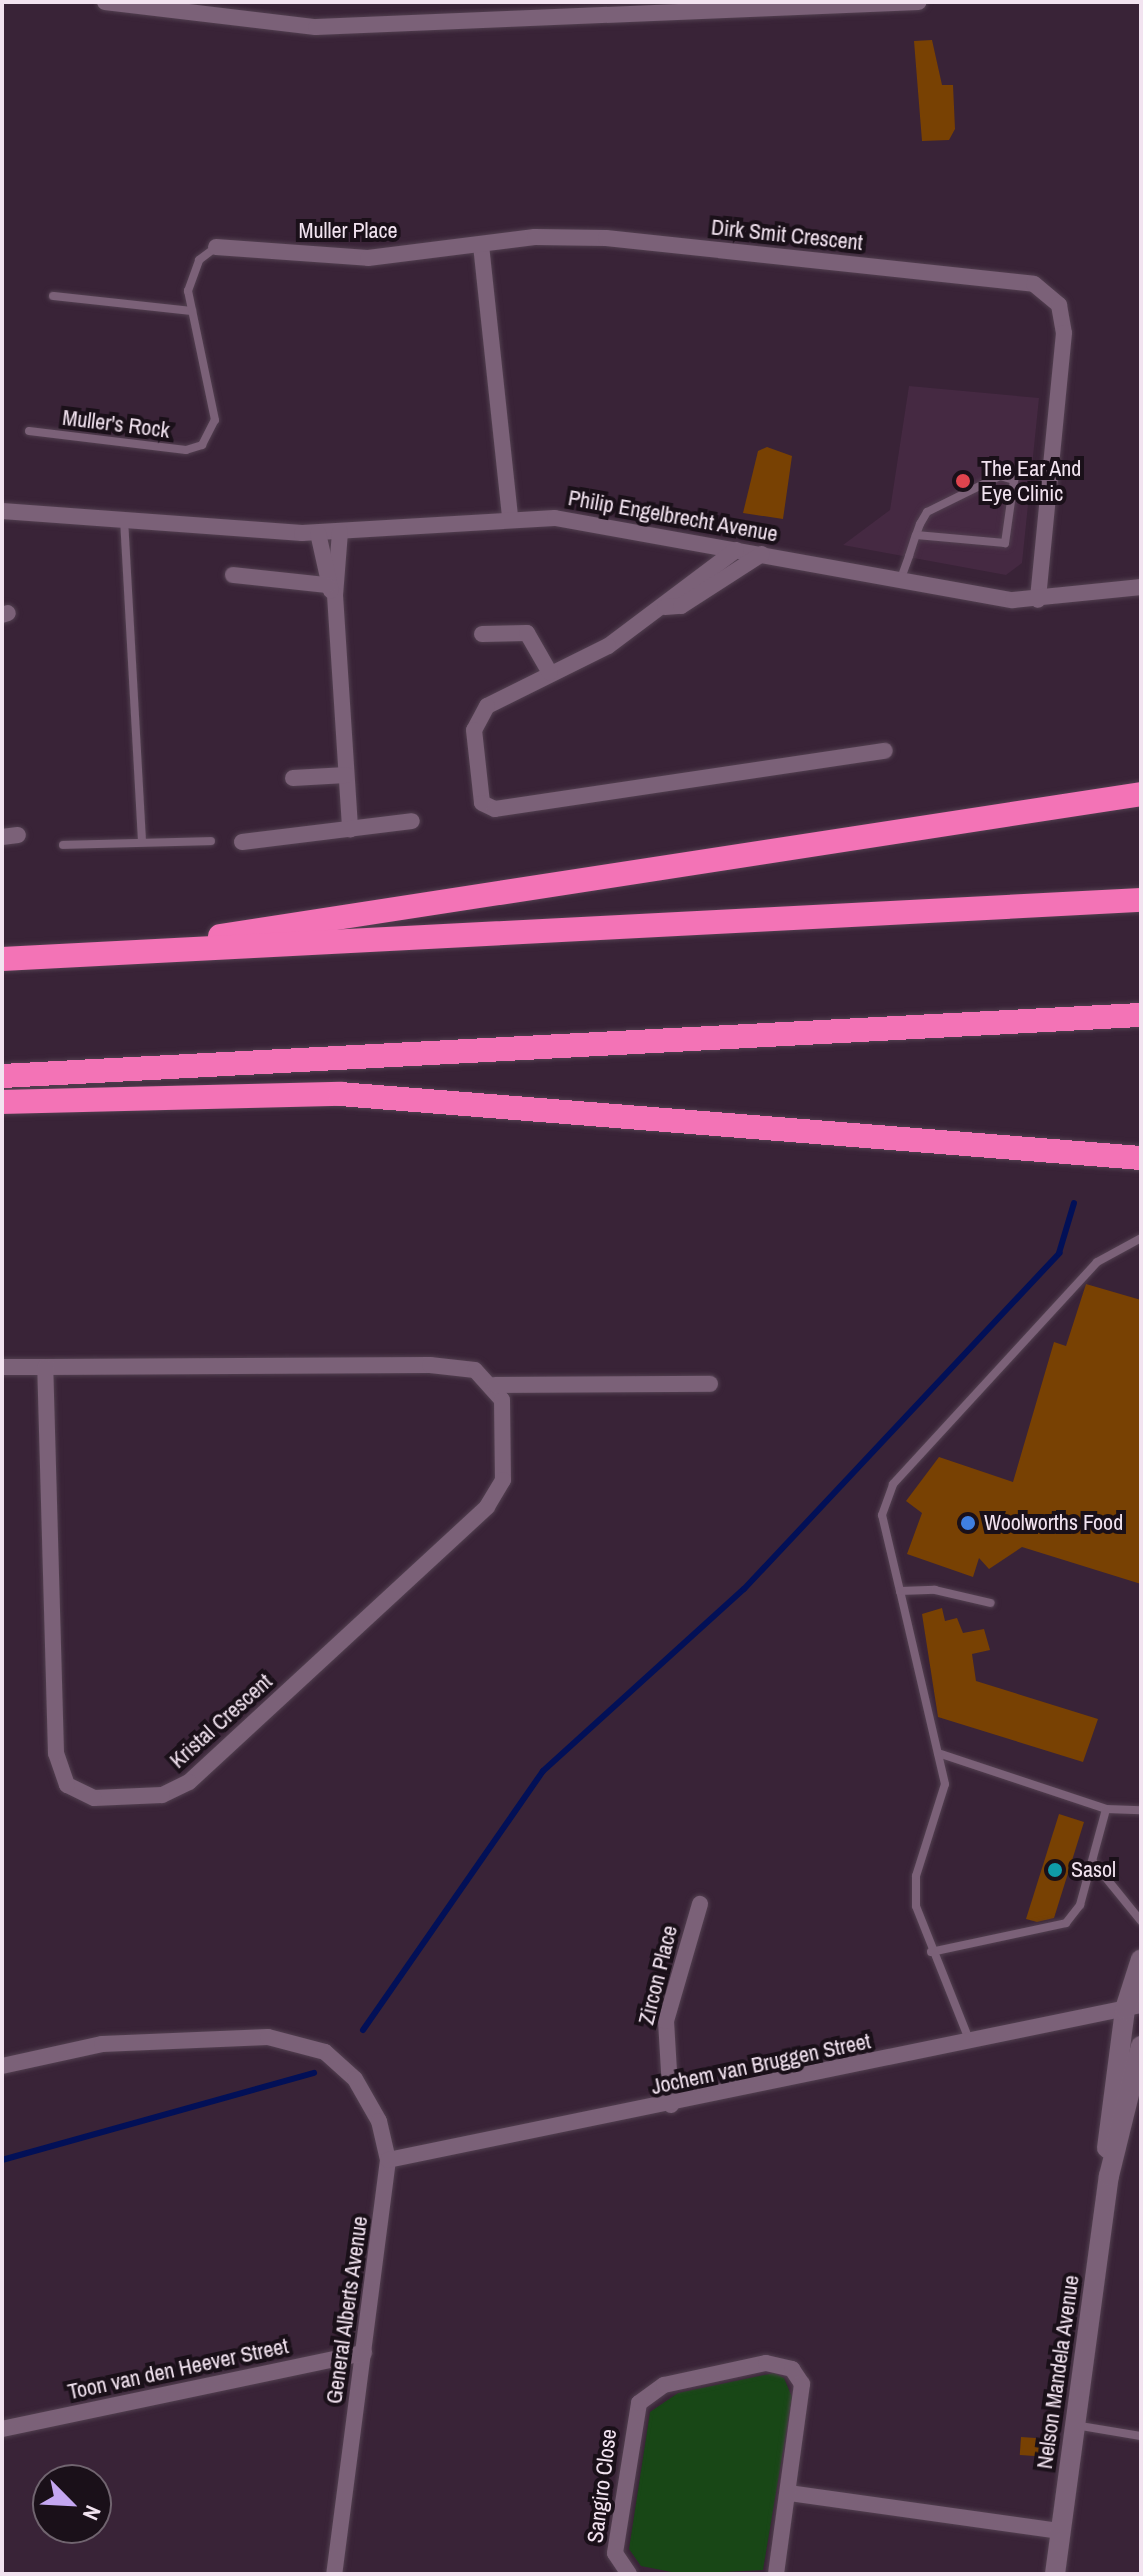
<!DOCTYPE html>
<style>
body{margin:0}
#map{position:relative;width:1143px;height:2576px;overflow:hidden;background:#392337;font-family:"Archivo Narrow",sans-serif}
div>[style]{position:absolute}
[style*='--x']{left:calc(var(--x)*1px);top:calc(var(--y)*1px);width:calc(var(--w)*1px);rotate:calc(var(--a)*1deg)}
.built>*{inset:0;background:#452942}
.green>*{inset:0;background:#184716}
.stream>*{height:6px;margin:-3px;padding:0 3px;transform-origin:3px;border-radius:3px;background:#021057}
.building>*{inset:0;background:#784103;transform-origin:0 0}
.roads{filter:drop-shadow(0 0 2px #524050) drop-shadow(0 0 2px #524050)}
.service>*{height:8px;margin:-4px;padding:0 4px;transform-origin:4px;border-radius:4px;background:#7b6178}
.minor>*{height:16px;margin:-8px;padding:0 8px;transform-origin:8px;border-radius:8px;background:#7b6178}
.tertiary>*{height:20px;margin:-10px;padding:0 10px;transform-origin:10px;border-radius:10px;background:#7b6178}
.motorway>*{height:24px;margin:-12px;padding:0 12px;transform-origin:12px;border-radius:12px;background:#f373b6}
.dots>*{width:22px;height:22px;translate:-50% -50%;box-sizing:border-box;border:4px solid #1a1019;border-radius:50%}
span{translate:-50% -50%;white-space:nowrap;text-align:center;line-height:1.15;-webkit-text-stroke:8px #1a1019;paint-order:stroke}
.street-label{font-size:22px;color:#f2e3f0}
.poi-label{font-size:22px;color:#f2e3f0}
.left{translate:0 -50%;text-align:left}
.frame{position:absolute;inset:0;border:4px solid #f2e3f0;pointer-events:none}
.north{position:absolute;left:32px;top:2464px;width:80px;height:80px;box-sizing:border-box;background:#1a1019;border:2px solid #70646f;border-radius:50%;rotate:114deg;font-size:22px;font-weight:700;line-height:32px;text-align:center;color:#f2e3f0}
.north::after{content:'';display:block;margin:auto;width:28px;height:36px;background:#c4a7f1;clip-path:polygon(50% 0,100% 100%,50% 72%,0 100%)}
</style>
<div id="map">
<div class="built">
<div style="clip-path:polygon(909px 386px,1039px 398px,1022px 563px,1006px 575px,843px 545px,890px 510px)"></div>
</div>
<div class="green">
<div style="clip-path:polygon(774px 2373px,784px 2378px,792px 2397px,763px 2570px,682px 2574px,641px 2566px,629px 2549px,650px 2412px,678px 2393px)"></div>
</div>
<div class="stream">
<div style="--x:363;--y:2030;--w:315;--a:-55.2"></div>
<div style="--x:543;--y:1771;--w:271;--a:-42.2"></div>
<div style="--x:744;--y:1589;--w:461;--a:-46.8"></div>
<div style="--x:1059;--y:1253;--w:52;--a:-73.3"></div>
<div style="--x:2;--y:2160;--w:324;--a:-15.6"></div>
</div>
<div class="building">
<div style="clip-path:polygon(932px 40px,942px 85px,953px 85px,955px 129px,949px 140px,922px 141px,914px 41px)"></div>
<div style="clip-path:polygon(767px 447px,792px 456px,783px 519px,743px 513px,758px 451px)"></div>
<div style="clip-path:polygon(1086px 1284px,1141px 1300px,1141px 1584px,1022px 1547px,989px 1569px,979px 1558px,973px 1577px,907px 1554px,922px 1513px,906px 1501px,939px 1457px,1013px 1482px,1054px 1342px,1066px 1346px)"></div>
<div style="clip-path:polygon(942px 1608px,945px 1621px,957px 1618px,963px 1633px,984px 1629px,990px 1650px,972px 1654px,976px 1681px,1098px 1719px,1083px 1762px,938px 1717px,922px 1614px)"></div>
<div style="clip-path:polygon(1059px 1814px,1084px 1822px,1054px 1918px,1037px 1922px,1026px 1919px)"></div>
<div style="left:1021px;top:2437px;width:26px;height:18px;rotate:4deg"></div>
</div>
<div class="roads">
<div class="service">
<div style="--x:53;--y:296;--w:140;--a:6.2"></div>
<div style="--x:29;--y:431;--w:158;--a:6.9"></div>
<div style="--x:186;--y:450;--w:17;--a:-17"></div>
<div style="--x:202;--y:445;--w:28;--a:-63"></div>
<div style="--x:215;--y:420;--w:132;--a:-101.8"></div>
<div style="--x:188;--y:291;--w:33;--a:-70"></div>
<div style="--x:199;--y:260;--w:21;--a:-37"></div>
<div style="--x:124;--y:519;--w:323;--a:86.8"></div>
<div style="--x:900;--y:581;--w:27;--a:-70"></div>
<div style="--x:909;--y:556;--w:22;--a:-72"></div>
<div style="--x:916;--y:535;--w:12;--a:-70"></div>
<div style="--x:920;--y:524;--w:14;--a:-60"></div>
<div style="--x:927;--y:512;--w:81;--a:-26.3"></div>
<div style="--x:1000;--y:476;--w:15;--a:16"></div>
<div style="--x:1014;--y:480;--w:64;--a:98.1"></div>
<div style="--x:1005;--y:543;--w:89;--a:-174.9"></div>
<div style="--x:63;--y:845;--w:148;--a:-1.5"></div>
<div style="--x:900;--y:1591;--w:78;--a:-103.3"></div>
<div style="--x:882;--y:1515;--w:33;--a:-70"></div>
<div style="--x:893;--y:1484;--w:301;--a:-47.4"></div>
<div style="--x:1097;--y:1262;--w:50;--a:-28.6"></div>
<div style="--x:938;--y:1753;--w:177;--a:18.4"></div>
<div style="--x:1106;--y:1809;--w:35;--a:2"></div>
<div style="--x:1093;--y:1862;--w:76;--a:50.9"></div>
<div style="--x:931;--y:1952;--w:138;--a:-12.1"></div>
<div style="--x:1066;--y:1923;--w:23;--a:-52"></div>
<div style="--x:1080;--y:1905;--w:99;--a:-74.8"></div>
<div style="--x:970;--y:2042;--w:146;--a:-111.7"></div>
<div style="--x:916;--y:1906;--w:30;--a:-90"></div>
<div style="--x:916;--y:1876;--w:96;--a:-72.5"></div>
<div style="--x:945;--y:1784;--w:198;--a:-103.1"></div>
<div style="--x:900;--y:1591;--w:35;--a:-2"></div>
<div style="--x:935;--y:1590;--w:57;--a:13.1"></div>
<div style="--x:1075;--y:2425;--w:67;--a:9.5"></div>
</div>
<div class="minor">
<div style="--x:105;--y:2;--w:212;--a:6.8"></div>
<div style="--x:316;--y:27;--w:603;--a:-2.38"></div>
<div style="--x:481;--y:245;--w:275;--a:83.9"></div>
<div style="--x:216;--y:247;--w:152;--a:4.1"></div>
<div style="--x:368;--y:258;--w:168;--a:-7.2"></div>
<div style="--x:535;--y:237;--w:71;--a:0.8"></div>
<div style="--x:606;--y:238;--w:430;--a:6.1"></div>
<div style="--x:1034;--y:284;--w:33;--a:40"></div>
<div style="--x:1059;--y:305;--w:28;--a:80"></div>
<div style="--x:1064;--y:333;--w:268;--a:95.6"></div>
<div style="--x:2;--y:511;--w:301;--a:4.2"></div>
<div style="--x:302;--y:533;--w:253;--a:-3.4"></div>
<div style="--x:555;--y:518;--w:465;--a:10.2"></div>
<div style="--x:1013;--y:600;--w:129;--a:-5.8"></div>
<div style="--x:340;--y:532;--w:63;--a:94.5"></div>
<div style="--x:335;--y:595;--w:235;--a:86.3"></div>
<div style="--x:318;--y:533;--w:59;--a:77.4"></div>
<div style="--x:736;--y:550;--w:160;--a:143.1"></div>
<div style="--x:608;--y:646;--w:135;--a:153.6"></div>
<div style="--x:487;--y:706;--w:27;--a:118"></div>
<div style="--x:474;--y:730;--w:73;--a:83.7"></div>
<div style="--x:482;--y:803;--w:14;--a:25"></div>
<div style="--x:495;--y:809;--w:394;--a:-8.5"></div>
<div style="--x:233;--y:575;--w:94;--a:6.1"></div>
<div style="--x:665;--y:607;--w:16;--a:-4"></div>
<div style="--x:681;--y:606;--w:96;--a:-32.7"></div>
<div style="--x:2;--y:615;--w:6;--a:-18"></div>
<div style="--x:482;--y:634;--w:45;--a:-1.3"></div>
<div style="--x:527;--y:633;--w:46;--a:60.1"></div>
<div style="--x:293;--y:778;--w:53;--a:-3.2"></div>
<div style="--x:2;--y:837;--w:16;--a:-7"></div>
<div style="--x:242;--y:842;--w:171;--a:-7"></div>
<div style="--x:2;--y:1367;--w:43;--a:0"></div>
<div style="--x:45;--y:1367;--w:385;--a:-0.3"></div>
<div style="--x:430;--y:1365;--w:45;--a:6.3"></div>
<div style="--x:475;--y:1370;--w:40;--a:48"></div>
<div style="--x:502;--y:1400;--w:80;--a:89.3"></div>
<div style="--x:503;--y:1480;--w:31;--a:121"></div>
<div style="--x:487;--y:1507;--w:405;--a:137.3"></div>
<div style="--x:189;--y:1782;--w:30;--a:154"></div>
<div style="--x:162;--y:1795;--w:68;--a:177.5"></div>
<div style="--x:94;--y:1798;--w:30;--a:-154"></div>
<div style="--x:67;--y:1785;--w:34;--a:-109"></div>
<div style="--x:56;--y:1753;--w:386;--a:-91.6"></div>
<div style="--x:495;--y:1385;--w:215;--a:-0.3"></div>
<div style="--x:2;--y:2066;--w:102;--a:-12.4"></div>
<div style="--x:102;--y:2044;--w:166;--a:-2.4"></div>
<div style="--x:268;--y:2037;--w:59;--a:14.7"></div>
<div style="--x:325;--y:2052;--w:40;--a:42"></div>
<div style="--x:355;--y:2079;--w:48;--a:60.3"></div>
<div style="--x:379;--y:2121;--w:40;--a:77"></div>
<div style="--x:388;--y:2160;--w:418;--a:97.4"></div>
<div style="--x:671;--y:2105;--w:84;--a:-93.4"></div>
<div style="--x:666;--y:2021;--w:122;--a:-73.8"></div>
<div style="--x:388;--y:2160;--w:769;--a:-11.63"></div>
<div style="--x:2;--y:2429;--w:370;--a:-11.9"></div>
<div style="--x:789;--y:2493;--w:275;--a:8"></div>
<div style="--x:629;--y:2574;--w:25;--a:-124"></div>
<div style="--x:615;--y:2553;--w:152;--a:-80.9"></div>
<div style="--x:639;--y:2403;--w:31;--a:-36"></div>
<div style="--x:664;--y:2385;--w:104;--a:-12.2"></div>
<div style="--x:766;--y:2363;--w:27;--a:13"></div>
<div style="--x:792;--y:2369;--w:18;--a:56"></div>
<div style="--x:802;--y:2384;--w:192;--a:97.8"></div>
</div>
<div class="tertiary">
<div style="--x:1107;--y:2148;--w:140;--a:-82.6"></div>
<div style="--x:1125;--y:2009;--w:52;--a:-72.3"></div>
<div style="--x:1055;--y:2574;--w:402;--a:-82.3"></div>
<div style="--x:1109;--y:2176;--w:134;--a:-76.2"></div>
</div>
<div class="motorway">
<div style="--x:220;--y:936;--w:932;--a:-8.76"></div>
<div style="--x:2;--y:959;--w:1141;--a:-2.97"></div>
<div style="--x:2;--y:1076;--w:1141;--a:-3.07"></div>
<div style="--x:2;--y:1102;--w:338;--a:-1.4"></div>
<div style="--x:340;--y:1094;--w:804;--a:4.57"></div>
</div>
</div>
<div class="dots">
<div style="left:963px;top:481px;background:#e0444e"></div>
<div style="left:968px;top:1523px;background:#3f7fe0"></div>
<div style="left:1055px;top:1870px;background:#0f9aa8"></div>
</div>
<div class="street-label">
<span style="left:348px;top:231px">Muller Place</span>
<span style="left:787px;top:235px;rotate:6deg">Dirk Smit Crescent</span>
<span style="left:116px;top:424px;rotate:7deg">Muller's Rock</span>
<span style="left:673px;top:516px;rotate:10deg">Philip Engelbrecht Avenue</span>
<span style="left:221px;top:1721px;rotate:-42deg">Kristal Crescent</span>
<span style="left:658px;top:1975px;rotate:-76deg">Zircon Place</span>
<span style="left:761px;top:2064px;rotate:-12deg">Jochem van Bruggen Street</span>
<span style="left:347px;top:2310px;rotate:-82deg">General Alberts Avenue</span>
<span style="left:178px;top:2369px;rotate:-12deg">Toon van den Heever Street</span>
<span style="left:1058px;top:2372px;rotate:-82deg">Nelson Mandela Avenue</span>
<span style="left:602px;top:2486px;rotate:-83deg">Sangiro Close</span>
</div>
<div class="poi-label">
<span class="left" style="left:981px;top:481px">The Ear And<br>Eye Clinic</span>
<span class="left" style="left:984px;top:1523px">Woolworths Food</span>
<span class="left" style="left:1071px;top:1870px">Sasol</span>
</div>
<div class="frame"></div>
<div class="north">N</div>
</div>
